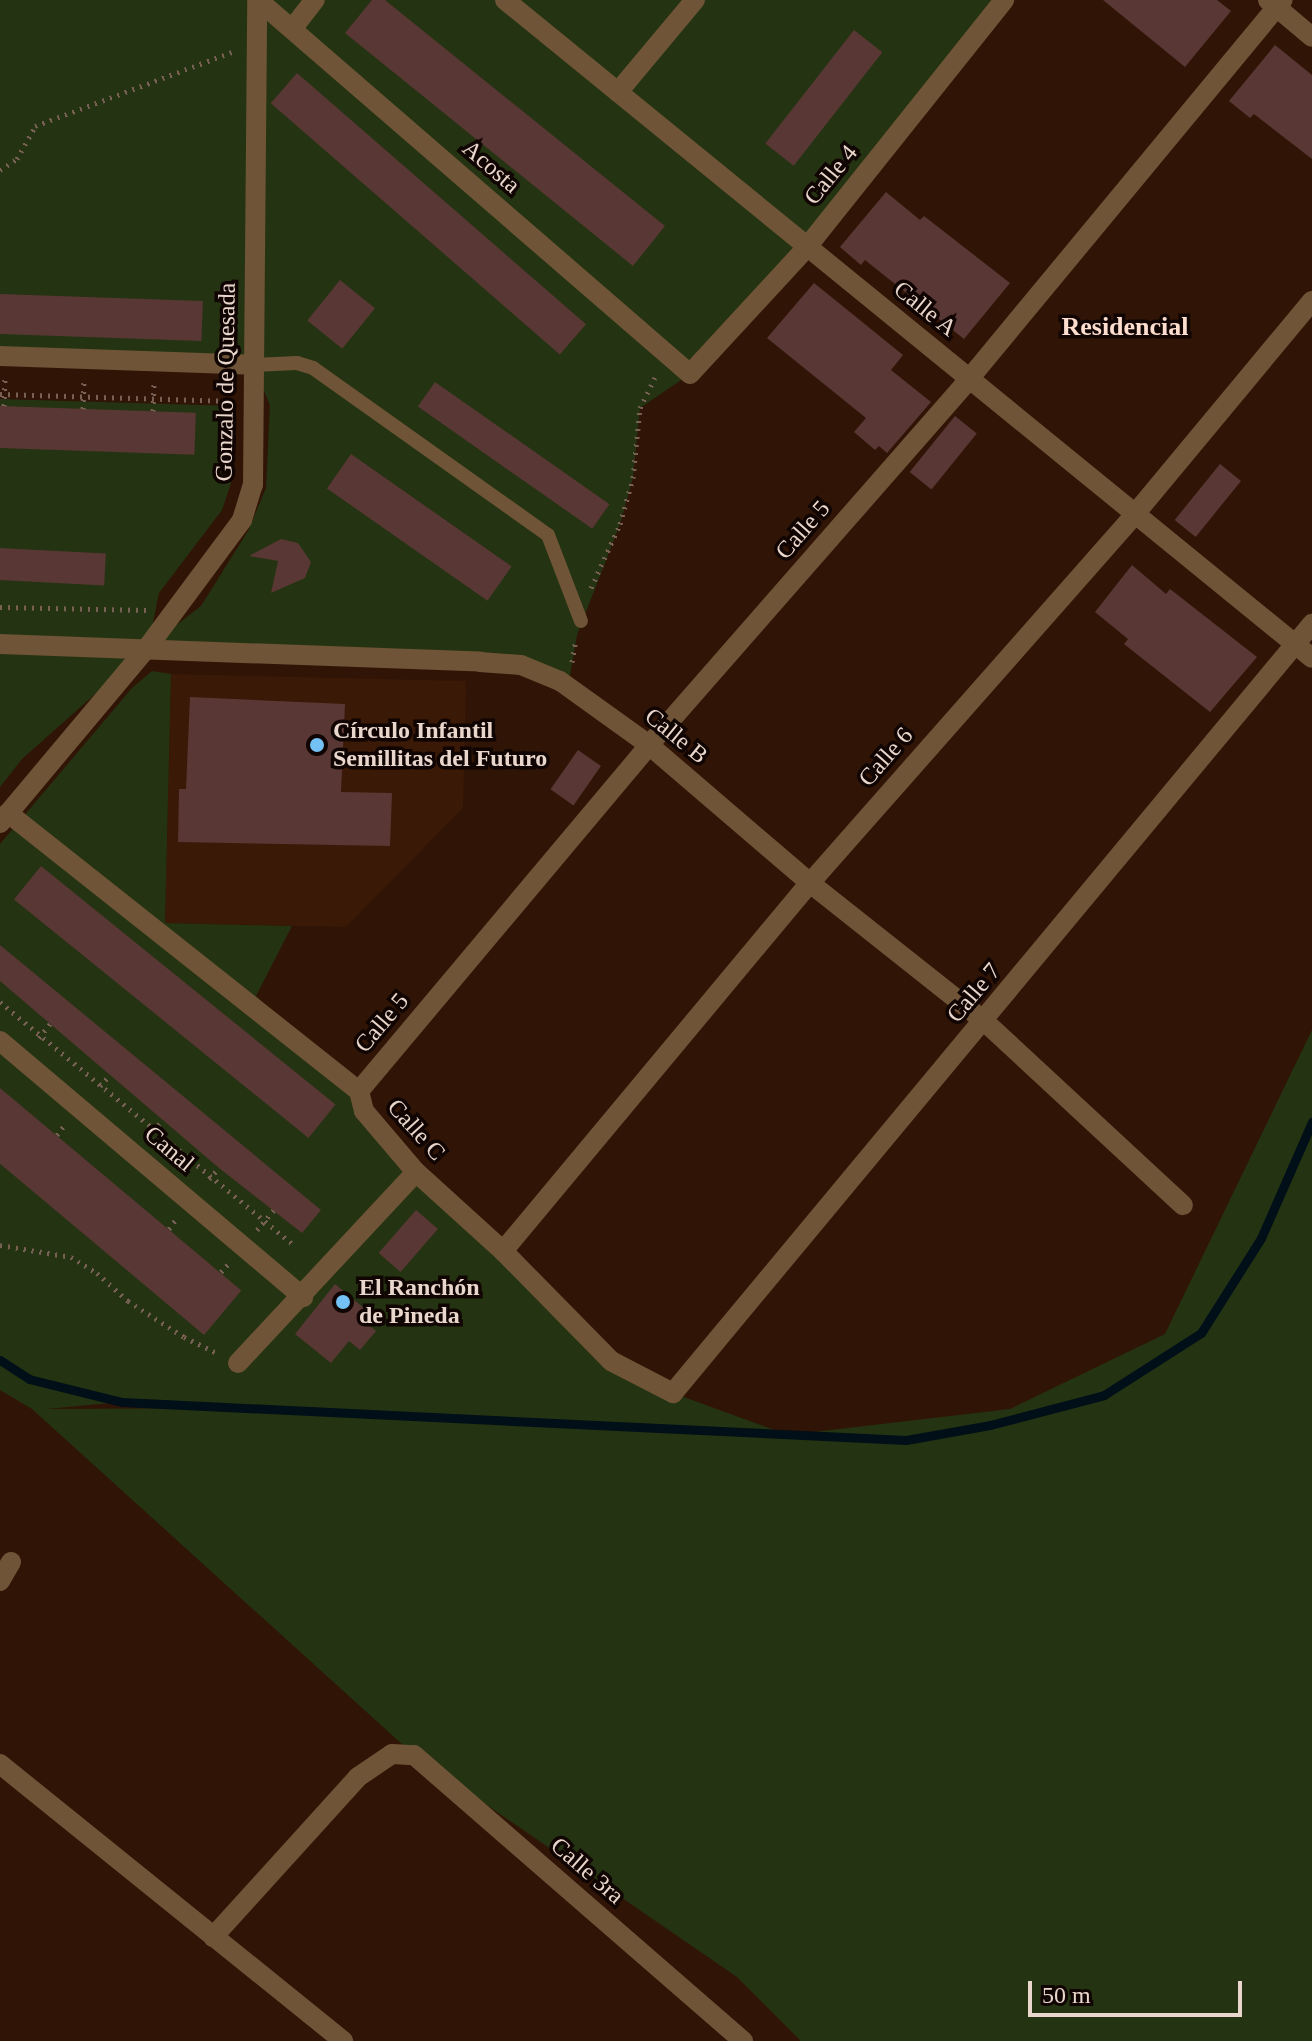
<!DOCTYPE html>
<meta charset="utf-8">
<style>
body{margin:0}
#map{position:relative;width:1312px;height:2041px;overflow:hidden;background:#301507;font-family:"Times New Roman",serif}
div>[style]{position:absolute}
[style*='--x']{left:calc(var(--x)*1px);top:calc(var(--y)*1px);width:calc(var(--w)*1px);rotate:calc(var(--a)*1deg)}
.built>*{inset:0;background:#3a1906}
.green>*{inset:0;background:#243311}
.stream>*{height:9px;margin:-4.5px;padding:0 4.5px;transform-origin:4.5px;border-radius:4.5px;background:#000f18}
.building>*{inset:0;background:#593734;transform-origin:0 0}
.path>*{height:5px;margin-top:-2.5px;transform-origin:0;background:repeating-linear-gradient(90deg,#786054 0 2px,transparent 0 8px)}
.lane>*{height:14px;margin:-7px;padding:0 7px;transform-origin:7px;border-radius:7px;background:#6f5437}
.street>*{height:20px;margin:-10px;padding:0 10px;transform-origin:10px;border-radius:10px;background:#6f5437}
.dots>*{width:22px;height:22px;translate:-50% -50%;box-sizing:border-box;border:4px solid #100502;border-radius:50%}
span{translate:-50% -50%;white-space:nowrap;text-align:center;line-height:1.15;-webkit-text-stroke:7px #100502;paint-order:stroke}
.street-label{font-size:24px;color:#e9d6cc}
.poi-label{font-size:24px;color:#e9d6cc;font-weight:700}
.left{translate:0 -50%;text-align:left}
.neighbourhood-label{font-size:26px;color:#fcddce;font-weight:700}
.scale{position:absolute;left:1028px;top:1981px;width:214px;height:36px;box-sizing:border-box;border:4px solid #e9d6cc;border-top:0;padding-left:10px;font-size:24px;line-height:28px;white-space:nowrap;color:#e9d6cc;-webkit-text-stroke:6px #100502;paint-order:stroke}
</style>
<div id="map">
<div class="built">
<div style="clip-path:polygon(171px 674px,466px 681px,463px 808px,346px 927px,165px 923px)"></div>
</div>
<div class="green">
<div style="clip-path:polygon(0 0,1004px 0,690px 374px,640px 408px,633px 478px,620px 524px,577px 635px,568px 687px,521px 665px,147px 648px,22px 759px,0 787px,0 399px,235px 406px,231px 483px,222px 510px,159px 593px,148px 647px,201px 606px,248px 531px,266px 488px,270px 405px,253px 365px,0 356px)"></div>
<div style="clip-path:polygon(evenodd,152px 671px,171px 674px,165px 923px,292px 926px,256px 996px,359px 1091px,364px 1111px,611px 1361px,673px 1393px,788px 1435px,1010px 1409px,1165px 1334px,1312px 1030px,1312px 2041px,801px 2041px,737px 1977px,414px 1755px,32px 1409px,0 1390px,0 844px,132px 688px,152px 671px,122px 1402px,238px 1407px,239px 1408px,46px 1409px,122px 1402px)"></div>
</div>
<div class="stream">
<div style="--x:0;--y:1360;--w:35;--a:33"></div>
<div style="--x:29;--y:1379;--w:96;--a:13.9"></div>
<div style="--x:122;--y:1402;--w:785;--a:2.77"></div>
<div style="--x:906;--y:1440;--w:85;--a:-10.1"></div>
<div style="--x:990;--y:1425;--w:118;--a:-14.7"></div>
<div style="--x:1104;--y:1395;--w:115;--a:-32.6"></div>
<div style="--x:1201;--y:1333;--w:112;--a:-57.7"></div>
<div style="--x:1261;--y:1238;--w:127;--a:-66.3"></div>
</div>
<div class="building">
<div style="clip-path:polygon(372px 0,385px 0,665px 226px,633px 266px,345px 33px)"></div>
<div style="clip-path:polygon(1103px 0,1217px 0,1231px 11px,1185px 67px)"></div>
<div style="left:854px;top:30px;width:36px;height:144px;rotate:38deg"></div>
<div style="clip-path:polygon(1275px 45px,1312px 75px,1312px 159px,1254px 114px,1250px 118px,1229px 101px)"></div>
<div style="left:297px;top:73px;width:383px;height:40px;rotate:41deg"></div>
<div style="clip-path:polygon(886px 192px,920px 220px,924px 216px,1010px 283px,964px 339px,865px 260px,861px 265px,840px 247px)"></div>
<div style="left:340px;top:280px;width:45px;height:52px;rotate:39deg"></div>
<div style="clip-path:polygon(814px 283px,903px 355px,891px 370px,931px 402px,887px 453px,879px 446px,875px 450px,854px 432px,866px 418px,767px 338px)"></div>
<div style="left:0;top:294px;width:203px;height:40px;rotate:2deg"></div>
<div style="left:435px;top:382px;width:213px;height:30px;rotate:35deg"></div>
<div style="left:0;top:406px;width:196px;height:42px;rotate:2deg"></div>
<div style="left:955px;top:416px;width:28px;height:72px;rotate:39deg"></div>
<div style="left:351px;top:454px;width:196px;height:42px;rotate:35deg"></div>
<div style="left:1220px;top:464px;width:27px;height:72px;rotate:39deg"></div>
<div style="clip-path:polygon(281px 539px,298px 543px,311px 562px,305px 578px,271px 593px,278px 561px,249px 556px)"></div>
<div style="left:0;top:548px;width:106px;height:32px;rotate:3deg"></div>
<div style="clip-path:polygon(1132px 565px,1166px 594px,1170px 589px,1257px 657px,1210px 712px,1124px 644px,1128px 639px,1095px 612px)"></div>
<div style="clip-path:polygon(190px 697px,345px 704px,341px 792px,392px 793px,390px 846px,178px 842px,179px 789px,186px 789px)"></div>
<div style="left:578px;top:750px;width:28px;height:48px;rotate:35deg"></div>
<div style="left:41px;top:866px;width:379px;height:43px;rotate:39deg"></div>
<div style="clip-path:polygon(0 945px,321px 1210px,302px 1233px,219px 1168px,0 981px)"></div>
<div style="left:0;top:1088px;width:315px;height:58px;rotate:40deg"></div>
<div style="left:416px;top:1210px;width:29px;height:57px;rotate:41deg"></div>
<div style="clip-path:polygon(335px 1284px,371px 1314px,365px 1322px,376px 1331px,360px 1350px,349px 1341px,331px 1363px,295px 1334px)"></div>
</div>
<div class="path">
<div style="--x:0;--y:170;--w:20;--a:-33"></div>
<div style="--x:17;--y:159;--w:38;--a:-61"></div>
<div style="--x:35;--y:126;--w:210;--a:-20.6"></div>
<div style="--x:0;--y:394;--w:233;--a:1.7"></div>
<div style="--x:4;--y:406;--w:27;--a:-88"></div>
<div style="--x:83;--y:409;--w:27;--a:-88"></div>
<div style="--x:153;--y:411;--w:27;--a:-88"></div>
<div style="--x:591;--y:588;--w:70;--a:-65.6"></div>
<div style="--x:620;--y:524;--w:48;--a:-74.2"></div>
<div style="--x:633;--y:478;--w:70;--a:-84.3"></div>
<div style="--x:640;--y:408;--w:37;--a:-64"></div>
<div style="--x:0;--y:607;--w:147;--a:1.2"></div>
<div style="--x:572;--y:662;--w:22;--a:-80"></div>
<div style="--x:0;--y:1002;--w:383;--a:39.6"></div>
<div style="--x:39;--y:1038;--w:18;--a:-52"></div>
<div style="--x:100;--y:1086;--w:15;--a:-48"></div>
<div style="--x:153;--y:1131;--w:15;--a:-48"></div>
<div style="--x:57;--y:1135;--w:11;--a:-52"></div>
<div style="--x:209;--y:1179;--w:15;--a:-48"></div>
<div style="--x:169;--y:1229;--w:14;--a:-54"></div>
<div style="--x:257;--y:1230;--w:26;--a:-50"></div>
<div style="--x:0;--y:1245;--w:72;--a:9.6"></div>
<div style="--x:71;--y:1257;--w:31;--a:32"></div>
<div style="--x:97;--y:1273;--w:42;--a:42.1"></div>
<div style="--x:128;--y:1301;--w:67;--a:32.7"></div>
<div style="--x:184;--y:1337;--w:39;--a:26"></div>
<div style="--x:221;--y:1272;--w:13;--a:-48"></div>
</div>
<div class="lane">
<div style="--x:253;--y:365;--w:44;--a:-2.6"></div>
<div style="--x:297;--y:363;--w:17;--a:17"></div>
<div style="--x:313;--y:368;--w:288;--a:35.4"></div>
<div style="--x:548;--y:535;--w:92;--a:69"></div>
</div>
<div class="street">
<div style="--x:258;--y:0;--w:571;--a:40.88"></div>
<div style="--x:690;--y:374;--w:173;--a:-47.3"></div>
<div style="--x:807;--y:247;--w:316;--a:-51.4"></div>
<div style="--x:505;--y:0;--w:1041;--a:39.19"></div>
<div style="--x:1268;--y:0;--w:57;--a:40.1"></div>
<div style="--x:292;--y:29;--w:37;--a:-52"></div>
<div style="--x:618;--y:92;--w:120;--a:-50.1"></div>
<div style="--x:0;--y:356;--w:253;--a:2"></div>
<div style="--x:0;--y:644;--w:480;--a:2.1"></div>
<div style="--x:480;--y:662;--w:41;--a:4.2"></div>
<div style="--x:521;--y:665;--w:42;--a:22.3"></div>
<div style="--x:560;--y:681;--w:110;--a:35.7"></div>
<div style="--x:649;--y:745;--w:212;--a:40.6"></div>
<div style="--x:810;--y:883;--w:222;--a:38.4"></div>
<div style="--x:984;--y:1021;--w:271;--a:42.8"></div>
<div style="--x:8;--y:813;--w:448;--a:38.4"></div>
<div style="--x:359;--y:1091;--w:21;--a:76"></div>
<div style="--x:364;--y:1111;--w:80;--a:49.6"></div>
<div style="--x:416;--y:1172;--w:118;--a:42.2"></div>
<div style="--x:503;--y:1251;--w:154;--a:45.5"></div>
<div style="--x:611;--y:1361;--w:70;--a:27.3"></div>
<div style="--x:673;--y:1393;--w:1000;--a:-50.28"></div>
<div style="--x:0;--y:823;--w:229;--a:-50"></div>
<div style="--x:147;--y:648;--w:159;--a:-53.4"></div>
<div style="--x:242;--y:520;--w:37;--a:-73"></div>
<div style="--x:253;--y:485;--w:485;--a:-89.5"></div>
<div style="--x:0;--y:1041;--w:397;--a:40.2"></div>
<div style="--x:359;--y:1091;--w:451;--a:-50"></div>
<div style="--x:649;--y:745;--w:486;--a:-48.8"></div>
<div style="--x:969;--y:379;--w:492;--a:-50.4"></div>
<div style="--x:503;--y:1251;--w:479;--a:-50.2"></div>
<div style="--x:810;--y:883;--w:492;--a:-48.6"></div>
<div style="--x:1135;--y:514;--w:277;--a:-50.3"></div>
<div style="--x:238;--y:1363;--w:261;--a:-47"></div>
<div style="--x:0;--y:1581;--w:22;--a:-60"></div>
<div style="--x:0;--y:1764;--w:441;--a:38.9"></div>
<div style="--x:213;--y:1937;--w:216;--a:-47.8"></div>
<div style="--x:358;--y:1777;--w:41;--a:-34.1"></div>
<div style="--x:392;--y:1754;--w:22;--a:3"></div>
<div style="--x:414;--y:1755;--w:436;--a:41"></div>
</div>
<div class="dots">
<div style="left:317px;top:745px;background:#73c1f5"></div>
<div style="left:343px;top:1302px;background:#73c1f5"></div>
</div>
<div class="street-label">
<span style="left:491px;top:167px;rotate:41deg">Acosta</span>
<span style="left:831px;top:175px;rotate:-51deg">Calle 4</span>
<span style="left:925px;top:309px;rotate:39deg">Calle A</span>
<span style="left:226px;top:382px;rotate:-89deg">Gonzalo de Quesada</span>
<span style="left:803px;top:530px;rotate:-49deg">Calle 5</span>
<span style="left:676px;top:736px;rotate:39deg">Calle B</span>
<span style="left:886px;top:757px;rotate:-49deg">Calle 6</span>
<span style="left:974px;top:993px;rotate:-50deg">Calle 7</span>
<span style="left:382px;top:1023px;rotate:-50deg">Calle 5</span>
<span style="left:416px;top:1130px;rotate:48deg">Calle C</span>
<span style="left:169px;top:1149px;rotate:40deg">Canal</span>
<span style="left:587px;top:1871px;rotate:41deg">Calle 3ra</span>
</div>
<div class="poi-label">
<span class="left" style="left:333px;top:745px">Círculo Infantil<br>Semillitas del Futuro</span>
<span class="left" style="left:359px;top:1302px">El Ranchón<br>de Pineda</span>
</div>
<div class="neighbourhood-label">
<span style="left:1125px;top:327px">Residencial</span>
</div>
<div class="scale">50 m</div>
</div>
